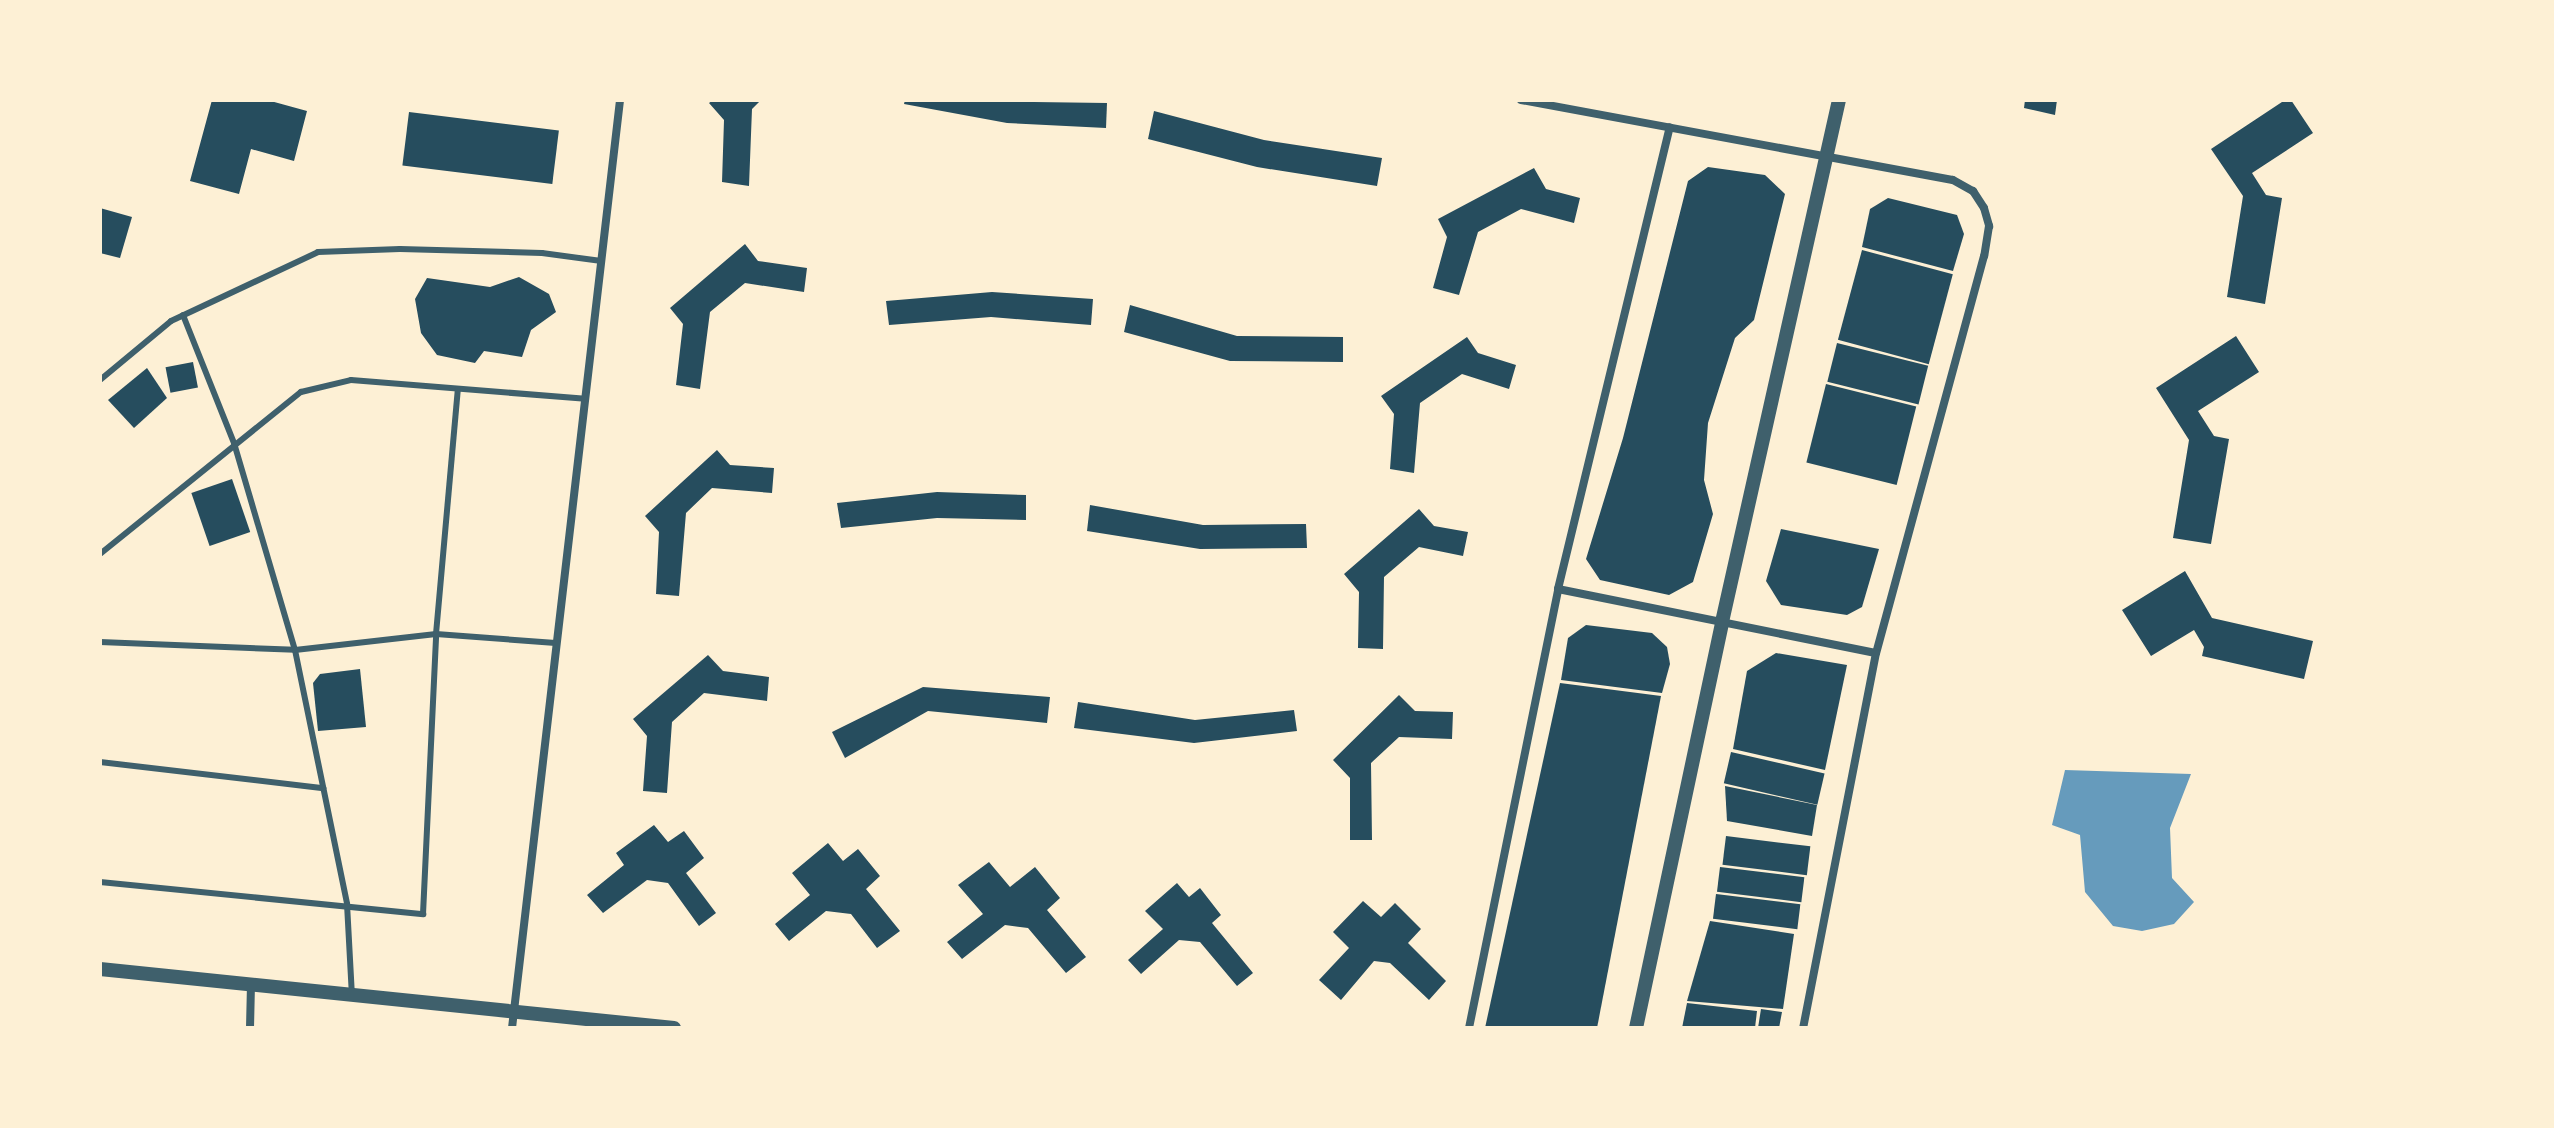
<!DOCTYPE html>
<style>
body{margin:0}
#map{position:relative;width:2554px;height:1128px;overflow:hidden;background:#fdf0d5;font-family:"DejaVu Sans",sans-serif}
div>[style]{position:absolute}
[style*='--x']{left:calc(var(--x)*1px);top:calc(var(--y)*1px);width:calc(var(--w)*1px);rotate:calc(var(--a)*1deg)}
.water>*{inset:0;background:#669bbc}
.building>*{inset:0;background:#264d5e;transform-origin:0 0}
.service>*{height:6px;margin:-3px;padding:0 3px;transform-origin:3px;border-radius:3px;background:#3f606c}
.minor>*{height:8px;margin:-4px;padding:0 4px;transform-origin:4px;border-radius:4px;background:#3f606c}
.tertiary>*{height:14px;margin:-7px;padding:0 7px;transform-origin:7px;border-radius:7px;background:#3f606c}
span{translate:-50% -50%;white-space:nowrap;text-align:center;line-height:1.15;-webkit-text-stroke:6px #fdf0d5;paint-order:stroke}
.frame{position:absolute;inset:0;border:102px solid #fdf0d5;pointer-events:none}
</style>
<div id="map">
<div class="water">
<div style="clip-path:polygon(2065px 770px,2191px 774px,2170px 828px,2172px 878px,2194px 902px,2174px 924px,2142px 931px,2113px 926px,2085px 892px,2080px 835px,2052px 825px)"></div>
</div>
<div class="building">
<div style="clip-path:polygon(212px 100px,267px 100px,307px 111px,294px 161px,251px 149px,239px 194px,190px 181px)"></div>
<div style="clip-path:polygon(713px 100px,761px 100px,752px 109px,749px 186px,722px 182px,724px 120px,709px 103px)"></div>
<div style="clip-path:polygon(905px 100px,1107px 103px,1106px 128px,1007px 123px,904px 104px)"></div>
<div style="clip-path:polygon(2025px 100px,2057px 100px,2055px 115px,2024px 108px)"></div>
<div style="clip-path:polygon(2285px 100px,2291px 100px,2313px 133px,2252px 173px,2266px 195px,2282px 198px,2265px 304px,2227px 297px,2243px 196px,2211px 149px)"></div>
<div style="clip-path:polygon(1154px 111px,1264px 140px,1382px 158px,1377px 186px,1257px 167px,1148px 139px)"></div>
<div style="left:409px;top:112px;width:151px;height:54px;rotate:7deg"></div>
<div style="clip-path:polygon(1708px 167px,1765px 175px,1785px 194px,1754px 320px,1735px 338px,1708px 423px,1704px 480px,1713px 514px,1693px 582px,1669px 595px,1600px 580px,1586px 559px,1623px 438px,1688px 181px)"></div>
<div style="clip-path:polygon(1534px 168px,1546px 189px,1580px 198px,1574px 223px,1521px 209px,1478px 232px,1459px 295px,1433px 288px,1447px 237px,1438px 219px)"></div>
<div style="clip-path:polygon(1888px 198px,1957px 215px,1964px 234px,1953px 271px,1862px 247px,1870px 209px)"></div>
<div style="clip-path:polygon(100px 208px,132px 217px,120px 258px,100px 253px)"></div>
<div style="clip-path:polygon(745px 244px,758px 261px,807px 268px,804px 292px,745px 283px,710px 312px,700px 389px,676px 385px,683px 324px,670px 308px)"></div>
<div style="left:1862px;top:250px;width:94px;height:93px;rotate:15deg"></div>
<div style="clip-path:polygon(519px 277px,549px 294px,556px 312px,531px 330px,522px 357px,484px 351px,475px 363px,437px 355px,421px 333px,415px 299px,427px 278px,490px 287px)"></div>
<div style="clip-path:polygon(992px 292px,1093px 299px,1091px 325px,991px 317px,889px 325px,886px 301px)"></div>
<div style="clip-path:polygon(1130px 305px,1237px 336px,1343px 337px,1343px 362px,1230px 361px,1124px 332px)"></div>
<div style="clip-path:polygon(2236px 336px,2259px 372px,2198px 411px,2214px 436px,2229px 439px,2211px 544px,2173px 538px,2189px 440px,2156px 388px)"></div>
<div style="clip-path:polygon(1467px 337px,1478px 353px,1516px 365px,1509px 389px,1462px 374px,1420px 403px,1414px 473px,1390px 469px,1394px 414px,1381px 396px)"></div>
<div style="left:1837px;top:343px;width:94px;height:40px;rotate:14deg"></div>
<div style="left:193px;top:362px;width:26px;height:28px;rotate:79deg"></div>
<div style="clip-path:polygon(147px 368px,167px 398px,134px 428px,108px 400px)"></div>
<div style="left:1826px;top:384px;width:93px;height:81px;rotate:14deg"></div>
<div style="clip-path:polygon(717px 450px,730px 465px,774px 468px,772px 493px,712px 488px,686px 513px,679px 596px,656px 594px,659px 532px,645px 516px)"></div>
<div style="left:232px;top:479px;width:56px;height:43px;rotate:71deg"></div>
<div style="clip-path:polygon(937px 492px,1026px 495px,1026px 520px,937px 518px,841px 528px,837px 503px)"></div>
<div style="clip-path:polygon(1090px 505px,1203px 525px,1306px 524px,1307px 548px,1200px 549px,1087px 531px)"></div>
<div style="clip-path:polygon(1419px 509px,1434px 526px,1468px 532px,1463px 556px,1419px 547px,1384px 577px,1383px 649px,1358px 648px,1359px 592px,1344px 574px)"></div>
<div style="clip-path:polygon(1781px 529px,1879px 549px,1862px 607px,1847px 615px,1781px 605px,1766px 581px)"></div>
<div style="clip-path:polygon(2185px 571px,2212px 618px,2313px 641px,2304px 679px,2202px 656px,2204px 647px,2194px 630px,2151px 656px,2122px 610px)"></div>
<div style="clip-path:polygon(1586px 625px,1652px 633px,1667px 647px,1670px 664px,1662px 693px,1561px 680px,1568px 638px)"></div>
<div style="clip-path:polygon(1776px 653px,1847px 665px,1825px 770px,1733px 749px,1747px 671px)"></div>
<div style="clip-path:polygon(708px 655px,723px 671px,769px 677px,767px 701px,704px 693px,672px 722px,667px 793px,643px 791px,647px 736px,633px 719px)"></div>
<div style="clip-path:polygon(360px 669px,366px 727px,318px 731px,313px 683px,320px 674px)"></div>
<div style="clip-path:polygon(1560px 683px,1661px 696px,1597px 1028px,1485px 1028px)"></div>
<div style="clip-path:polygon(923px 687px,1050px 697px,1047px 723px,928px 711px,845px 758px,832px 732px)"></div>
<div style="clip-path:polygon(1399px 695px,1415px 711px,1453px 712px,1452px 739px,1399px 737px,1371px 763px,1372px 840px,1350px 840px,1350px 778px,1333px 760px)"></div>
<div style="clip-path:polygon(1078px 702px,1195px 720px,1294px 710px,1297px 731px,1194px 743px,1074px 728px)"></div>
<div style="left:1731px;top:752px;width:96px;height:32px;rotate:13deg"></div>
<div style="clip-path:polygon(1725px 786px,1817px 805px,1812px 836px,1727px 821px)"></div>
<div style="clip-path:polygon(654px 825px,668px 842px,684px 831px,704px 858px,686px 873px,716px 913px,699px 926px,668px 883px,647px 880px,603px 913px,587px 895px,624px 865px,616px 853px)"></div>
<div style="left:1726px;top:836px;width:85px;height:29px;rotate:7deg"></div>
<div style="clip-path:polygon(828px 843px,843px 861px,858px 849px,880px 876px,866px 889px,900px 931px,877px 948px,851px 914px,826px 911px,789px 941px,775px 924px,810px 895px,792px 873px)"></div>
<div style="clip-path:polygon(989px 862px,1010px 887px,1035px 867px,1060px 898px,1047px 910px,1086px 957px,1066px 973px,1028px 928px,1005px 925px,962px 959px,947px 942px,983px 914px,958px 885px)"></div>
<div style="left:1720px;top:867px;width:85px;height:25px;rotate:7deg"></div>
<div style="clip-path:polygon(1177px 883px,1189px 897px,1200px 888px,1221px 915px,1212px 923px,1253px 973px,1237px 986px,1200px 942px,1179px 940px,1141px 974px,1128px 960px,1163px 929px,1145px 911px)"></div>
<div style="left:1716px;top:894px;width:85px;height:25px;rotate:7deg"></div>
<div style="clip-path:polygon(1363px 901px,1381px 917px,1395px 903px,1421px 929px,1408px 943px,1446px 981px,1429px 1000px,1390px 963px,1374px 961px,1341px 1000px,1319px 980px,1349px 948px,1333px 932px)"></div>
<div style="clip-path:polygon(1710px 921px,1794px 934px,1783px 1009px,1687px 1001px)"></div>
<div style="clip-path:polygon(1687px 1003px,1757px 1011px,1755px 1028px,1682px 1028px)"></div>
<div style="clip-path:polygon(1761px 1009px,1782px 1012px,1779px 1028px,1758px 1028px)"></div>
</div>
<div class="service">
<div style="--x:183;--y:315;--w:138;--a:68.3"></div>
<div style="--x:234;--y:443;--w:216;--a:73.6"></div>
<div style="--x:295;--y:650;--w:259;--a:78.4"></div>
<div style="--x:347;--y:904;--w:91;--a:86.9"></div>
<div style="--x:100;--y:380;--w:92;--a:-39.7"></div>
<div style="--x:171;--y:321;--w:162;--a:-25.1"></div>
<div style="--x:318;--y:252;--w:82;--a:-2.1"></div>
<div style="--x:400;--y:249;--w:142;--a:1.6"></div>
<div style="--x:542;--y:253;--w:60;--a:7.7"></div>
<div style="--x:100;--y:554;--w:258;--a:-38.9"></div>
<div style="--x:301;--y:392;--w:51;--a:-13.5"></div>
<div style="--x:351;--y:380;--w:235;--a:4.6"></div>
<div style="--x:100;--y:642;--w:195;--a:2.3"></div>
<div style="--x:295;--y:650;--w:142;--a:-6.5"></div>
<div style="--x:436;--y:634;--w:120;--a:4.3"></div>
<div style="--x:100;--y:762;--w:225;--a:6.7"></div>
<div style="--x:100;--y:882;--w:325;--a:5.7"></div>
<div style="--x:423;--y:914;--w:280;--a:-87.3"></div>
<div style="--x:436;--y:634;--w:246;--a:-84.9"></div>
</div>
<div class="minor">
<div style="--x:1521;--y:100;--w:439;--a:10.5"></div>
<div style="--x:1953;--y:180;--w:23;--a:29"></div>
<div style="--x:1973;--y:191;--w:20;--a:57"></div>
<div style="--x:1984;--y:208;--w:19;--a:74"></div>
<div style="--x:1989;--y:226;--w:30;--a:99"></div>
<div style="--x:1984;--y:256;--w:411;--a:105.2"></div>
<div style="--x:1876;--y:653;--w:382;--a:101"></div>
<div style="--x:1558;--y:589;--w:324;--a:11.4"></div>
<div style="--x:250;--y:1028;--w:43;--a:-88.7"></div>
<div style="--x:512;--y:1028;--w:934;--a:-83.36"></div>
<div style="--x:1469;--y:1028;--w:448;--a:-78.5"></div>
<div style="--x:1558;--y:589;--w:475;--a:-76.4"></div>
</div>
<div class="tertiary">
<div style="--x:100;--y:969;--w:577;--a:5.87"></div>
<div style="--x:1636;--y:1028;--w:415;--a:-78"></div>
<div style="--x:1722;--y:622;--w:535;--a:-77.37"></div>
</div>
<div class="frame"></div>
</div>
